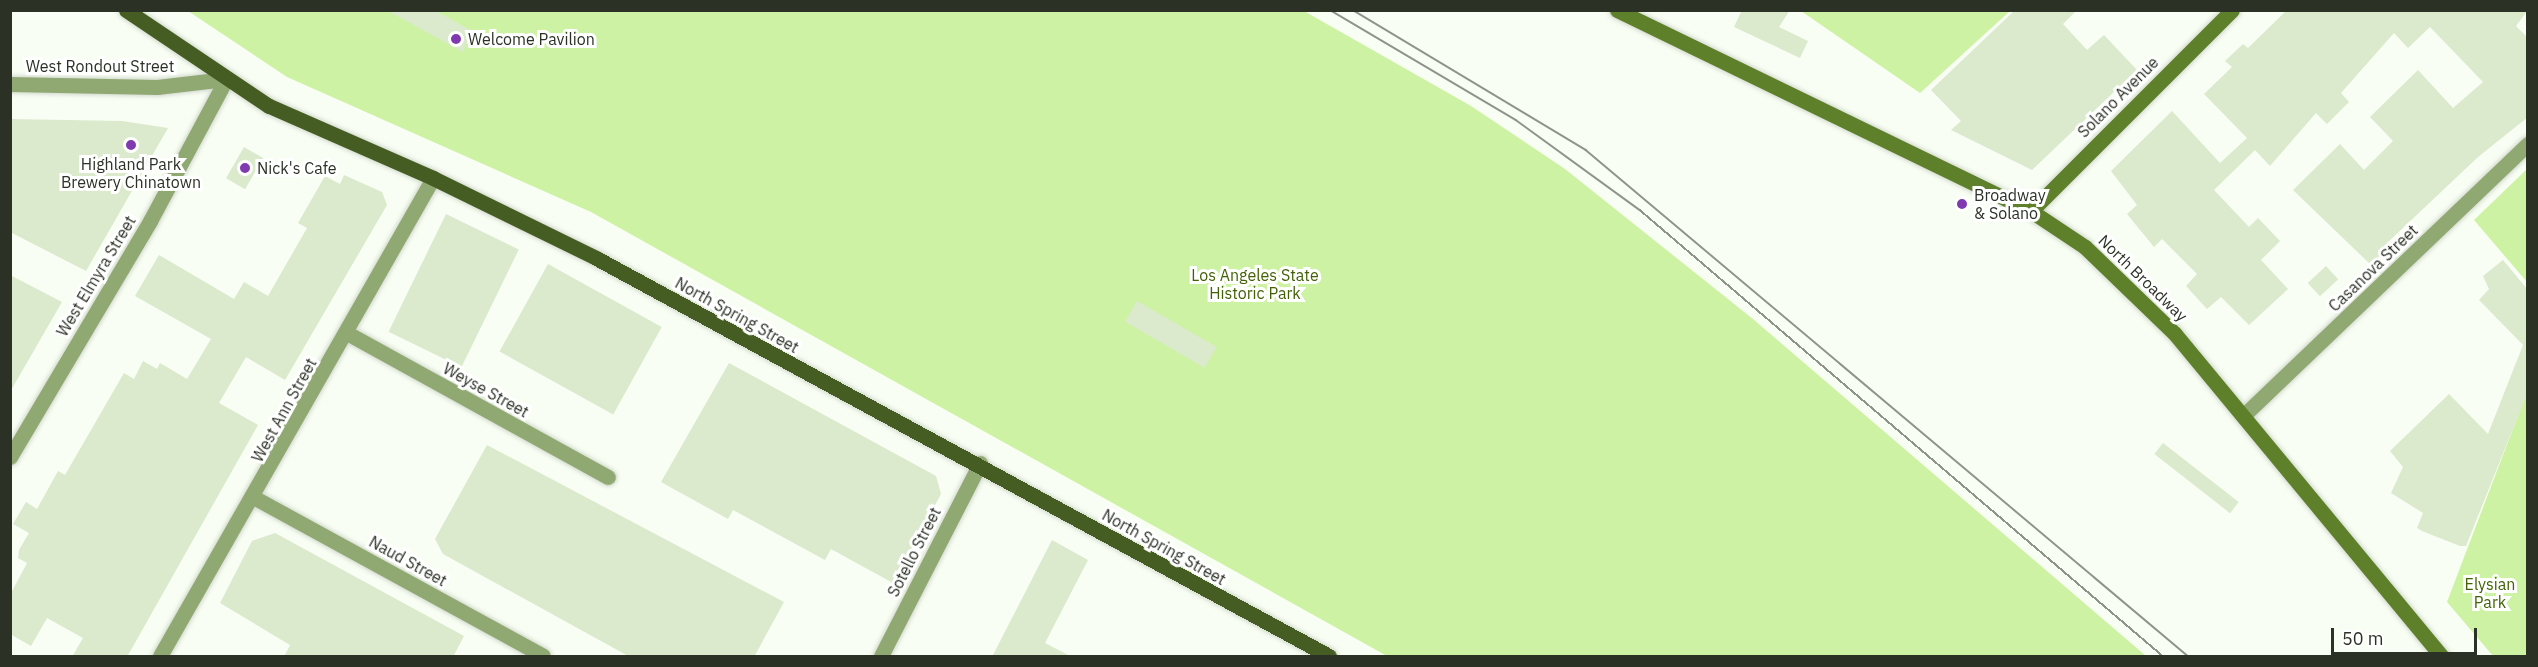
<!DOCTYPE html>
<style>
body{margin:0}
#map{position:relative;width:2538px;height:667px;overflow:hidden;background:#f8fef3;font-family:"IBM Plex Sans",sans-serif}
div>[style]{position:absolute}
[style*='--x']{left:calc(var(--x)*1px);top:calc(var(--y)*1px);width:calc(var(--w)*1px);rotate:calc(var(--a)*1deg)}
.green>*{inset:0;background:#cef2a3}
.building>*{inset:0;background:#dbe9cd;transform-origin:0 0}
.roads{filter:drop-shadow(0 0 2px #d3d9ce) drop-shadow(0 0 2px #d3d9ce)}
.street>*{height:15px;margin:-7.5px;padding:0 7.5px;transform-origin:7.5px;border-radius:7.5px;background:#90a973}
.secondary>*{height:15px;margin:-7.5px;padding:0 7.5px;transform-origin:7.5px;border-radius:7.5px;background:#5e802a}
.primary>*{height:15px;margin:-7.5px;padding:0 7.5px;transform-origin:7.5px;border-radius:7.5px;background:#455d22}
.tram>*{height:1.5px;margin:-0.75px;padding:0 0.75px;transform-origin:0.75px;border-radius:0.75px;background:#8e9489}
.dots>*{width:16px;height:16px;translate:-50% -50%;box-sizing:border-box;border:3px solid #fff;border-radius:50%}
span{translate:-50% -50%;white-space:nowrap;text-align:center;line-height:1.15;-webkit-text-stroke:6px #fff;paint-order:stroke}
.poi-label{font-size:16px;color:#2c3126}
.left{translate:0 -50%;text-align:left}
.street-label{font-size:16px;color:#2c3126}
.park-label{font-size:16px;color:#436206}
.frame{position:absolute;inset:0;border:12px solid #2c3126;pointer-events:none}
.scale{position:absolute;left:2331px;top:628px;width:146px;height:27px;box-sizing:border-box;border:3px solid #2c3126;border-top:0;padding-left:8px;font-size:18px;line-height:21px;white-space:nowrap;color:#2c3126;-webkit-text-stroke:4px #fff;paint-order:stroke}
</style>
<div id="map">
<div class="green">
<div style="clip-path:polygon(188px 11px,1304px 11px,1471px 106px,1565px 169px,1753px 319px,2146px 656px,1387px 656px,591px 212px,287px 77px)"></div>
<div style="clip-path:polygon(1801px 11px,2010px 11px,1920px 93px)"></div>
<div style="clip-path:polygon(2527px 169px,2527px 282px,2474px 220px)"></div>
<div style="clip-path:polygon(2527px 392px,2527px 656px,2493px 656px,2447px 602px)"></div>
</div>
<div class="building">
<div style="clip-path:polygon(386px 10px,434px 10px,472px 31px,463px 52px)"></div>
<div style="clip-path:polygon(1742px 10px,1790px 10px,1779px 27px,1808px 41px,1800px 58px,1734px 27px)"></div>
<div style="clip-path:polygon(2015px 10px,2077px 10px,2063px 24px,2087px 50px,2104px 35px,2137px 70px,2032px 170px,1951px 130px,1961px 121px,1931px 90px)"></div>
<div style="clip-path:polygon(2287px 10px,2528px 10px,2516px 26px,2528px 38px,2528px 117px,2478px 157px,2387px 243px,2390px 246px,2371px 265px,2293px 190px,2340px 144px,2364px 170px,2393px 141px,2370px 117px,2418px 70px,2453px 108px,2483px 82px,2430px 27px,2408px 48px,2394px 33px,2341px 93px,2349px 102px,2327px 124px,2316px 113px,2270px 166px,2255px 150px,2214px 190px,2249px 227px,2258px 218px,2280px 241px,2261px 260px,2288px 289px,2249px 325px,2221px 297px,2207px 309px,2186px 286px,2197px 274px,2162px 239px,2154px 247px,2127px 214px,2137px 205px,2111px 171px,2172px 111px,2220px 163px,2247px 138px,2204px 94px,2232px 67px,2225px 61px,2243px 44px,2248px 48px)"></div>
<div style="clip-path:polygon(10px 119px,122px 121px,168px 128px,86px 271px,10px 232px)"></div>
<div style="left:244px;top:147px;width:22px;height:36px;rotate:30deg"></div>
<div style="clip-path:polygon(344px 175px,382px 192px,387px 205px,285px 380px,246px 357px,219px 403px,258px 425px,127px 657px,72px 657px,83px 638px,47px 618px,31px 646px,10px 634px,10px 595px,27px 563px,18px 558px,19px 550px,29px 533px,13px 524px,26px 502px,37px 509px,58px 471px,65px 475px,124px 373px,134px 379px,143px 361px,157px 369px,160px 363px,187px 379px,211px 339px,135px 296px,159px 255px,234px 299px,244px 282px,268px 296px,307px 228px,298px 223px,325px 176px,340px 184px)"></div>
<div style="left:446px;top:214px;width:81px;height:131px;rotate:26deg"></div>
<div style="clip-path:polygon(2503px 260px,2528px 290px,2528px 391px,2466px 546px,2460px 546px,2422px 531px,2417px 528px,2423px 513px,2391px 493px,2403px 467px,2390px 451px,2449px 394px,2488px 434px,2523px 345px,2479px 300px,2489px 289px,2483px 276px)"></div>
<div style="left:548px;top:264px;width:130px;height:100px;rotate:29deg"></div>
<div style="left:2326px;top:266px;width:18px;height:25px;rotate:47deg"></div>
<div style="clip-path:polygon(10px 275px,62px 302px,10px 392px)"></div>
<div style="left:1137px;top:301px;width:92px;height:24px;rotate:30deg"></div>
<div style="clip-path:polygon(729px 363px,936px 476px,941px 494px,893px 583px,831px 549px,825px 560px,733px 510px,728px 519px,661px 482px)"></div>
<div style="left:2163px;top:443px;width:96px;height:14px;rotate:38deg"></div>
<div style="clip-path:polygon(487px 445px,784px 602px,754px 657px,630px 657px,443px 554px,435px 539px)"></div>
<div style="clip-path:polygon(275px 533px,464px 636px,453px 657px,284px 657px,290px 645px,220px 603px,252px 541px)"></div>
<div style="clip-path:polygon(1052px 540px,1088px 560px,1045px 643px,1072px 657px,992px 657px)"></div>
</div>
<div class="roads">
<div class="street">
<div style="--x:10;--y:84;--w:147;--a:1.2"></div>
<div style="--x:157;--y:87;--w:69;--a:-6.6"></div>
<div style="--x:347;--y:333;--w:298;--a:28.9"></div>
<div style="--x:2243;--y:416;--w:394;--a:-43.7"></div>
<div style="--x:10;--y:457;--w:274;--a:-59.3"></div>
<div style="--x:150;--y:221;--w:161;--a:-61.8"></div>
<div style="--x:255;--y:498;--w:328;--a:28.7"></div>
<div style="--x:160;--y:656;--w:550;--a:-60.27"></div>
<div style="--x:881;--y:656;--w:217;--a:-62.8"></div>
</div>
<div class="secondary">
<div style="--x:1617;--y:10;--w:460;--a:25.9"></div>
<div style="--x:2031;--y:211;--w:65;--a:33.7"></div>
<div style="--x:2085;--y:247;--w:125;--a:44"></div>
<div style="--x:2175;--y:334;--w:418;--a:50.4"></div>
<div style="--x:2031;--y:211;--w:284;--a:-45"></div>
</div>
<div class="primary">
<div style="--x:126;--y:10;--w:172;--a:33.9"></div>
<div style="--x:269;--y:106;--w:179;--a:23.7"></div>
<div style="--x:433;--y:178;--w:182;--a:26.1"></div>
<div style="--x:596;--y:258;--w:834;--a:28.5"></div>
</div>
</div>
<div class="tram">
<div style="--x:1330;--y:10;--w:216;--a:30.6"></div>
<div style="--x:1516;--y:120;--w:153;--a:36"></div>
<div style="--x:1640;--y:210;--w:687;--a:40.46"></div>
<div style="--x:1353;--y:10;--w:272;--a:31"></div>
<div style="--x:1586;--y:150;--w:786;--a:40.05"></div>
</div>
<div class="dots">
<div style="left:456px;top:39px;background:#7e3aae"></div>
<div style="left:131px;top:145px;background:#7e3aae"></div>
<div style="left:245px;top:168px;background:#7e3aae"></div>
<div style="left:1962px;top:204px;background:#7e3aae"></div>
</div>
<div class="poi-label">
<span class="left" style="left:468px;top:39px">Welcome Pavilion</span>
<span style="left:131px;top:173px">Highland Park<br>Brewery Chinatown</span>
<span class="left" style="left:257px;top:168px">Nick's Cafe</span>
<span class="left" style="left:1974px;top:204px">Broadway<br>&amp; Solano</span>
</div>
<div class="street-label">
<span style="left:100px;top:66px">West Rondout Street</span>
<span style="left:2118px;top:97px;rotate:-45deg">Solano Avenue</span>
<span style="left:2373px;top:268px;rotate:-44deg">Casanova Street</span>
<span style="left:96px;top:276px;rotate:-59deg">West Elmyra Street</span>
<span style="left:2143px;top:278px;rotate:44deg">North Broadway</span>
<span style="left:737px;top:315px;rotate:29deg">North Spring Street</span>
<span style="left:486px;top:390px;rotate:29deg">Weyse Street</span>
<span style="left:284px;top:410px;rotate:-61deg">West Ann Street</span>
<span style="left:1164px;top:547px;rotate:29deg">North Spring Street</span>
<span style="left:914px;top:552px;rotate:-63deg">Sotello Street</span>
<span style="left:408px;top:561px;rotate:29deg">Naud Street</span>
</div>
<div class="park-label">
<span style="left:1255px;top:284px">Los Angeles State<br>Historic Park</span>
<span style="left:2490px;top:593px">Elysian<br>Park</span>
</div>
<div class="frame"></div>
<div class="scale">50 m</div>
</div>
